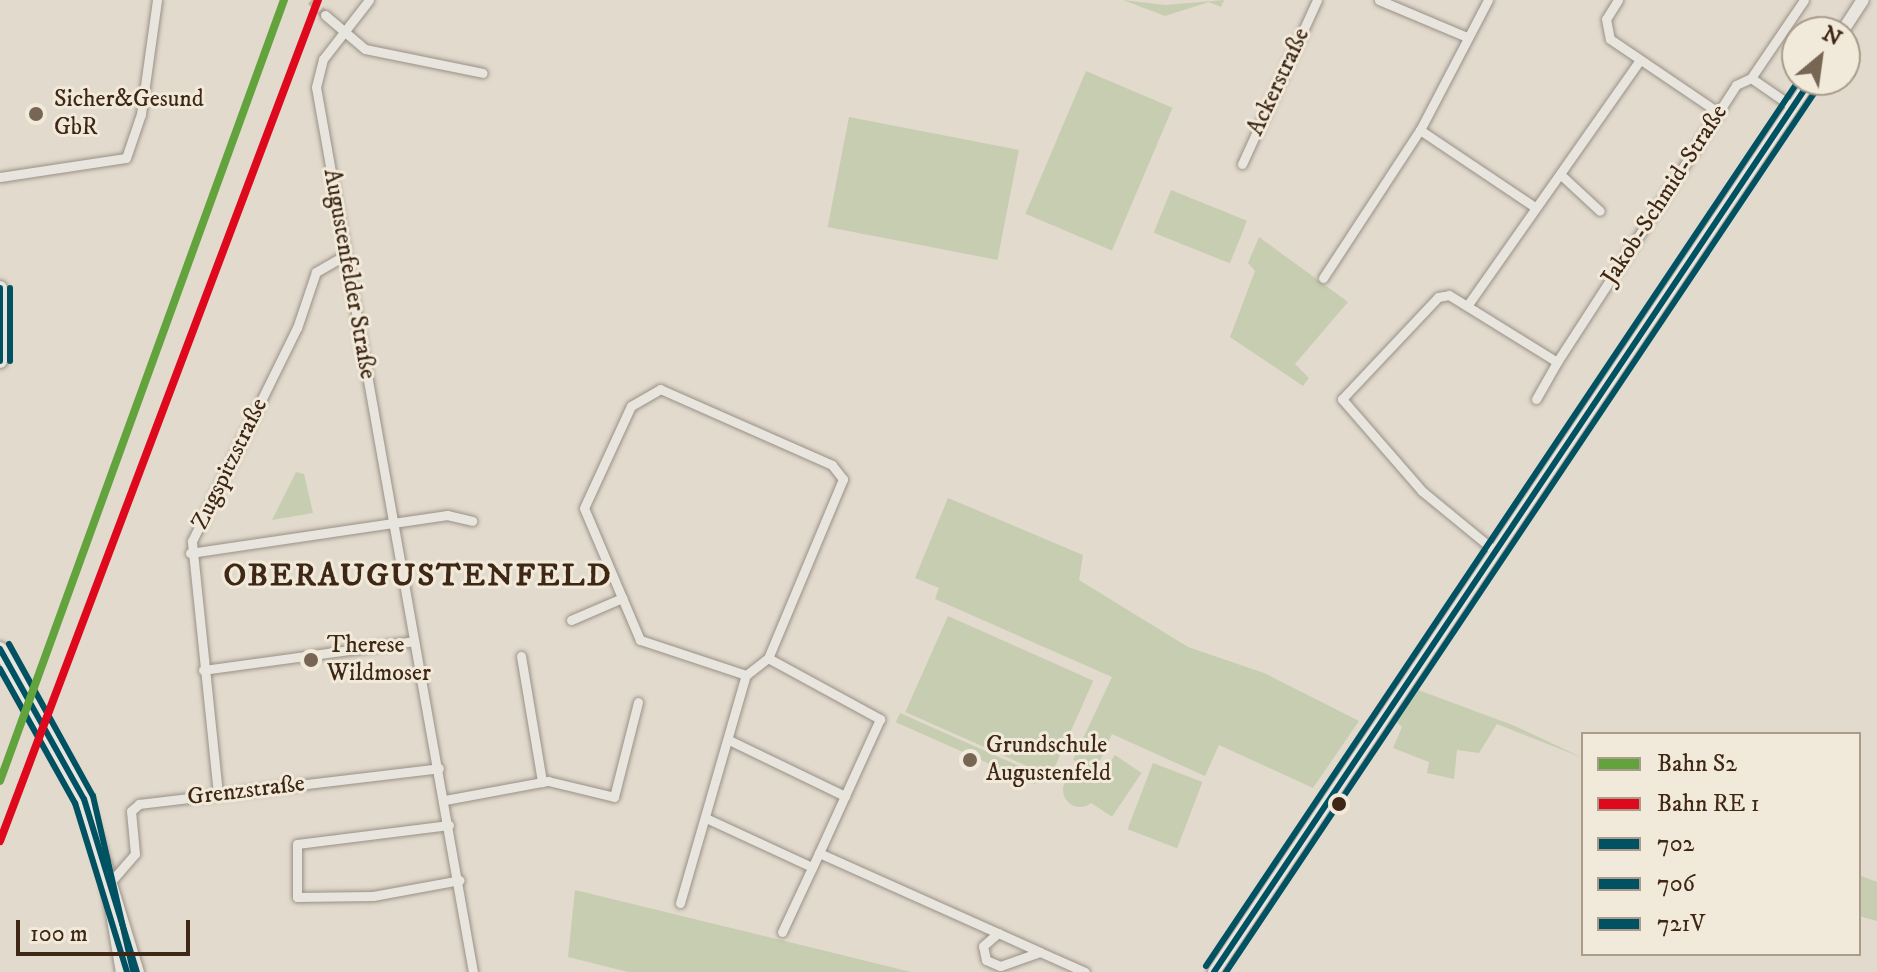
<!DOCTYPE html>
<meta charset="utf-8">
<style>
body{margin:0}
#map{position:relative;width:1877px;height:972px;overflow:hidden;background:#e2dacd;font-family:"IM FELL DW Pica",serif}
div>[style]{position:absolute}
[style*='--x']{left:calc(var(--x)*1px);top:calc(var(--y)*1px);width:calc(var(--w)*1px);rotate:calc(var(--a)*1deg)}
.green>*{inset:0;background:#c7cdb0;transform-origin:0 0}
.round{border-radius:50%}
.minor-tunnel>*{height:9px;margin-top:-4.5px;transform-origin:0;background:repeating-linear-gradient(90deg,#c1b6a8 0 9px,transparent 0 13.5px)}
.roads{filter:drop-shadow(0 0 2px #999187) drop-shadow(0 0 2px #999187)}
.minor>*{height:9px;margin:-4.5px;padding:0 4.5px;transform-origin:4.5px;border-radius:4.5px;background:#e8e4de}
.tertiary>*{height:12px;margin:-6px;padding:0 6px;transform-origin:6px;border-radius:6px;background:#e8e4de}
.secondary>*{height:14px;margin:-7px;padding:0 7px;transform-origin:7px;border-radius:7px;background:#e8e4de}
.bus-1>*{height:6px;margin:-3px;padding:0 3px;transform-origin:3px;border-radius:3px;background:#005262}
.bus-2>*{height:6px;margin:-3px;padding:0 3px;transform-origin:3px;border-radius:3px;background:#005262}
.bus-3>*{height:6px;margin:-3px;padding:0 3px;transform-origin:3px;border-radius:3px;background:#005262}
.rail-1>*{height:8px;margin:-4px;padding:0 4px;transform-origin:4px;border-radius:4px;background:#63a33d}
.rail-2>*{height:8px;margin:-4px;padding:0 4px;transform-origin:4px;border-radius:4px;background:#df091d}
.dots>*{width:22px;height:22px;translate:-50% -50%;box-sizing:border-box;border:4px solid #f1e9d9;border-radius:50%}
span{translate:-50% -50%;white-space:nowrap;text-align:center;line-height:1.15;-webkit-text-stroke:6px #f1e9d9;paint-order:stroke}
.street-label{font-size:24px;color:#3f2715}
.poi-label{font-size:24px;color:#3f2715}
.left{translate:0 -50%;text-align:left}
.district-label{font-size:32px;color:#3f2715;font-weight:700;letter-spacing:2px}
.legend{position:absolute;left:1581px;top:732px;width:280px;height:224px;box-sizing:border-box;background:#f1e9d9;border:2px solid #aa9b8b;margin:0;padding:10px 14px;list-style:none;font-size:24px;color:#3f2715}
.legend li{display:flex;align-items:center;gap:16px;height:40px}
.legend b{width:40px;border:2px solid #aa9b8b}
.north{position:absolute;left:1781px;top:16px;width:80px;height:80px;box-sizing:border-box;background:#f1e9d9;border:2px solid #aa9b8b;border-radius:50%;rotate:29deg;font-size:22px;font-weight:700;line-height:32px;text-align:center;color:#3f2715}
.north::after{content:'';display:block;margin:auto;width:28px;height:36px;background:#786655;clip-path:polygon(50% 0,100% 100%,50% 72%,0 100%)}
.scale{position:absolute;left:16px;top:920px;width:174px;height:36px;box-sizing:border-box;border:4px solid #3f2715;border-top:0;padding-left:10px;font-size:24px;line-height:28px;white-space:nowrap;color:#3f2715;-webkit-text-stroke:6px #f1e9d9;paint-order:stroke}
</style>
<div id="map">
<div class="green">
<div style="clip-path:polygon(1123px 0,1165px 5px,1224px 0,1221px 7px,1209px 2px,1165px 16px)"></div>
<div style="left:1086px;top:71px;width:94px;height:155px;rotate:23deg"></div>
<div style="left:849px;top:117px;width:173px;height:112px;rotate:11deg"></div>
<div style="left:1171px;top:190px;width:82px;height:46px;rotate:22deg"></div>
<div style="clip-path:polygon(1259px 237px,1348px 302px,1295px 364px,1309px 378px,1303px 386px,1230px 337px,1255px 271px,1248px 263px)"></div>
<div style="clip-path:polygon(296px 472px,304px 474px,313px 513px,272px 520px)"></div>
<div style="clip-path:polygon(948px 498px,1083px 555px,1079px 580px,1188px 647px,1264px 673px,1359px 721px,1313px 788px,1219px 745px,1205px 776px,1112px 734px,1096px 770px,1073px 760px,1112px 677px,935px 599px,939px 588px,915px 578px)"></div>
<div style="left:948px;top:616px;width:159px;height:105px;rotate:24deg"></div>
<div style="clip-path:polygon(1413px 688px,1515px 726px,1583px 758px,1497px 724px,1479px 753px,1457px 750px,1454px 779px,1427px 773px,1429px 762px,1393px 748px,1402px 727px,1392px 717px)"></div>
<div style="left:900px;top:713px;width:152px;height:10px;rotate:24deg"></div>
<div style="left:1115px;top:755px;width:32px;height:53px;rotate:34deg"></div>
<div style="left:1153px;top:763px;width:53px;height:71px;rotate:21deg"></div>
<div class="round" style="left:1063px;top:773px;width:34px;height:34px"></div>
<div style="clip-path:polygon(1859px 875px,1877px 882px,1877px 921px,1859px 916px)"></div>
<div style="clip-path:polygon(575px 890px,789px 942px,911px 972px,628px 972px,568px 957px)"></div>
</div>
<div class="minor-tunnel">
<div style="--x:311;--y:0;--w:21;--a:47"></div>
</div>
<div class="roads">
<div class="minor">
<div style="--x:369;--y:0;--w:75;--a:127.9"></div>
<div style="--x:323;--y:59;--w:29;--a:104"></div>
<div style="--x:316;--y:87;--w:899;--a:79.94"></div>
<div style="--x:1379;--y:0;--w:95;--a:22.8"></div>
<div style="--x:1618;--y:0;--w:22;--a:122"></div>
<div style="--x:1606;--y:19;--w:20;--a:79"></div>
<div style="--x:1610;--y:39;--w:130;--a:34.1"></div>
<div style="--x:325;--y:15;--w:52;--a:40.4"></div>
<div style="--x:365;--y:49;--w:120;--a:11.5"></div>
<div style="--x:1751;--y:78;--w:94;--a:-55.8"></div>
<div style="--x:1420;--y:130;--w:136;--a:33.9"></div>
<div style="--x:1242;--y:164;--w:180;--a:-65.4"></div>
<div style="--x:1560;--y:174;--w:54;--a:42.8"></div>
<div style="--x:0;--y:177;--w:127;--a:-8.6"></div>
<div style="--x:126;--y:158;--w:46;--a:-71.2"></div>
<div style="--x:141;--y:114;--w:115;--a:-82"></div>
<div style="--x:1323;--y:278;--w:177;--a:-56.8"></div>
<div style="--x:1420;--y:130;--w:147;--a:-62.4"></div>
<div style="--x:1467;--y:306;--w:301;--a:-54.9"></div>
<div style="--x:660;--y:389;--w:188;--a:23.8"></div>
<div style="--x:832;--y:465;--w:18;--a:52"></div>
<div style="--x:843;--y:479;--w:194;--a:112.7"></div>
<div style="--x:768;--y:658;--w:28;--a:142"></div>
<div style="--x:746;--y:675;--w:112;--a:-161.7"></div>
<div style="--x:640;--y:640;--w:143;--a:-113"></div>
<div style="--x:584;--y:508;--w:112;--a:-65.3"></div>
<div style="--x:631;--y:406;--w:34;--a:-30"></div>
<div style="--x:1536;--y:399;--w:43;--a:-60.4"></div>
<div style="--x:1495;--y:551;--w:94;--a:-140.6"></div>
<div style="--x:1422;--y:491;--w:122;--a:-131"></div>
<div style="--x:1342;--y:399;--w:140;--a:-46.7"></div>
<div style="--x:1438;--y:297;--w:11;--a:-10"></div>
<div style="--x:1449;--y:295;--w:127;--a:31.8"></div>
<div style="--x:1557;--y:362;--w:330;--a:-57.1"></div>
<div style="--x:1736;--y:85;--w:17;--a:-25"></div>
<div style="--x:1751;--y:78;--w:51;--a:34.6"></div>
<div style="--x:190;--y:553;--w:260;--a:-8.4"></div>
<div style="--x:447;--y:515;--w:26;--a:13"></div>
<div style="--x:571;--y:620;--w:56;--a:-23.3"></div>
<div style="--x:521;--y:656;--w:128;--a:80.5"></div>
<div style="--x:768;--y:658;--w:128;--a:28.6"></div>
<div style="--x:880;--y:719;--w:147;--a:114.5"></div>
<div style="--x:819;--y:853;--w:196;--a:24.1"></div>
<div style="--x:203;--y:670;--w:213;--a:-7.8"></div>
<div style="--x:729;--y:740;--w:129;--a:25.8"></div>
<div style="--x:218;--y:794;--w:254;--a:-95.9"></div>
<div style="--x:192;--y:541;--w:237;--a:-63.8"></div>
<div style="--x:297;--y:328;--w:59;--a:-71.3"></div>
<div style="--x:316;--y:272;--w:34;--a:-30"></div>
<div style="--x:445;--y:800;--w:105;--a:-10.5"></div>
<div style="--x:548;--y:781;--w:68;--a:13.6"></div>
<div style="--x:614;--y:797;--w:98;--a:-75.8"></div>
<div style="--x:708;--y:819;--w:115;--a:24.8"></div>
<div style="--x:449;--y:825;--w:153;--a:172.9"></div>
<div style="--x:297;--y:844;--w:53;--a:90"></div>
<div style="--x:297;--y:897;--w:76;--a:-0.8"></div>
<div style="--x:373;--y:896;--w:88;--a:-10.4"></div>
<div style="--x:114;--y:878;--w:32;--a:-49"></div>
<div style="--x:135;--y:854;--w:43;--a:-95.3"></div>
<div style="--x:131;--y:811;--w:11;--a:-41"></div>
<div style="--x:139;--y:804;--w:302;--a:-6.8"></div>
<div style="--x:680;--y:903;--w:237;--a:-73.9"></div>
<div style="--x:782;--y:932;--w:87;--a:-64.9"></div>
<div style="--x:1040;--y:952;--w:42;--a:160.7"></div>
<div style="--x:1000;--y:966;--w:15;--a:-157"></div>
<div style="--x:986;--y:960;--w:14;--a:-102"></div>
<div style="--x:983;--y:946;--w:20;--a:-41"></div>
<div style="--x:998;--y:933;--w:46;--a:24.3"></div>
<div style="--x:1040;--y:952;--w:49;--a:24"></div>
</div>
<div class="tertiary">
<div style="--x:1842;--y:32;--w:38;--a:-57"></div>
<div style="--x:1214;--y:972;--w:1073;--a:-56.21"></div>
</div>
<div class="secondary">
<div style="--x:0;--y:288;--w:73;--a:90"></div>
<div style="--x:0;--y:649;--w:172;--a:60.8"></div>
<div style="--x:84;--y:799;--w:181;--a:73"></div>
<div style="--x:105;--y:865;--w:109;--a:80.5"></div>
</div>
</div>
<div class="bus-1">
<div style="--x:0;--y:288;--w:73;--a:90"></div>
<div style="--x:0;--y:649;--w:172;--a:60.8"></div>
<div style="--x:84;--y:799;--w:181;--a:73"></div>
<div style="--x:1214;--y:972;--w:1073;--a:-56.21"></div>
</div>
<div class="bus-2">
<div style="--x:0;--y:669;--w:154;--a:60.8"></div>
<div style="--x:75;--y:803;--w:177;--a:72.9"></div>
<div style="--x:1226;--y:972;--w:1066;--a:-56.21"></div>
</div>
<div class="bus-3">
<div style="--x:10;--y:288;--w:73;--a:90"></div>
<div style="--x:9;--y:644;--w:174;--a:61.1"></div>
<div style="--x:93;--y:796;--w:179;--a:77.1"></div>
<div style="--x:1206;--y:966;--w:1066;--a:-56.21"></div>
</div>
<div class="rail-1">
<div style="--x:0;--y:781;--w:831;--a:-70.02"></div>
</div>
<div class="rail-2">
<div style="--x:0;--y:841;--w:899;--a:-69.29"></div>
</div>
<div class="dots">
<div style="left:36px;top:114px;background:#786655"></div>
<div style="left:311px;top:660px;background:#786655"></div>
<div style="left:970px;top:760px;background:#786655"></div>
<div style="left:1339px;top:804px;background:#3f2715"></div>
</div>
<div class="street-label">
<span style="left:1279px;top:82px;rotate:-65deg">Ackerstraße</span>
<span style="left:1665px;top:195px;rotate:-57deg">Jakob-Schmid-Straße</span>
<span style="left:349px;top:274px;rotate:80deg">Augustenfelder Straße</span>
<span style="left:230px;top:464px;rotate:-64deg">Zugspitzstraße</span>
<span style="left:246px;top:791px;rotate:-7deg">Grenzstraße</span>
</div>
<div class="poi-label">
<span class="left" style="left:54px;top:114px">Sicher&amp;Gesund<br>GbR</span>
<span class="left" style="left:327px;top:660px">Therese<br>Wildmoser</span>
<span class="left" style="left:986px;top:760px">Grundschule<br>Augustenfeld</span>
</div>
<div class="district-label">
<span style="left:418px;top:576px">OBERAUGUSTENFELD</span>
</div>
<ul class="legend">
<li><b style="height:10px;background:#63a33d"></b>Bahn S2</li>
<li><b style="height:10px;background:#df091d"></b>Bahn RE 1</li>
<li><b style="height:10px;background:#005262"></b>702</li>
<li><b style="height:10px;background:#005262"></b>706</li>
<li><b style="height:10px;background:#005262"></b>721V</li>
</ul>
<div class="north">N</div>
<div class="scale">100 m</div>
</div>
